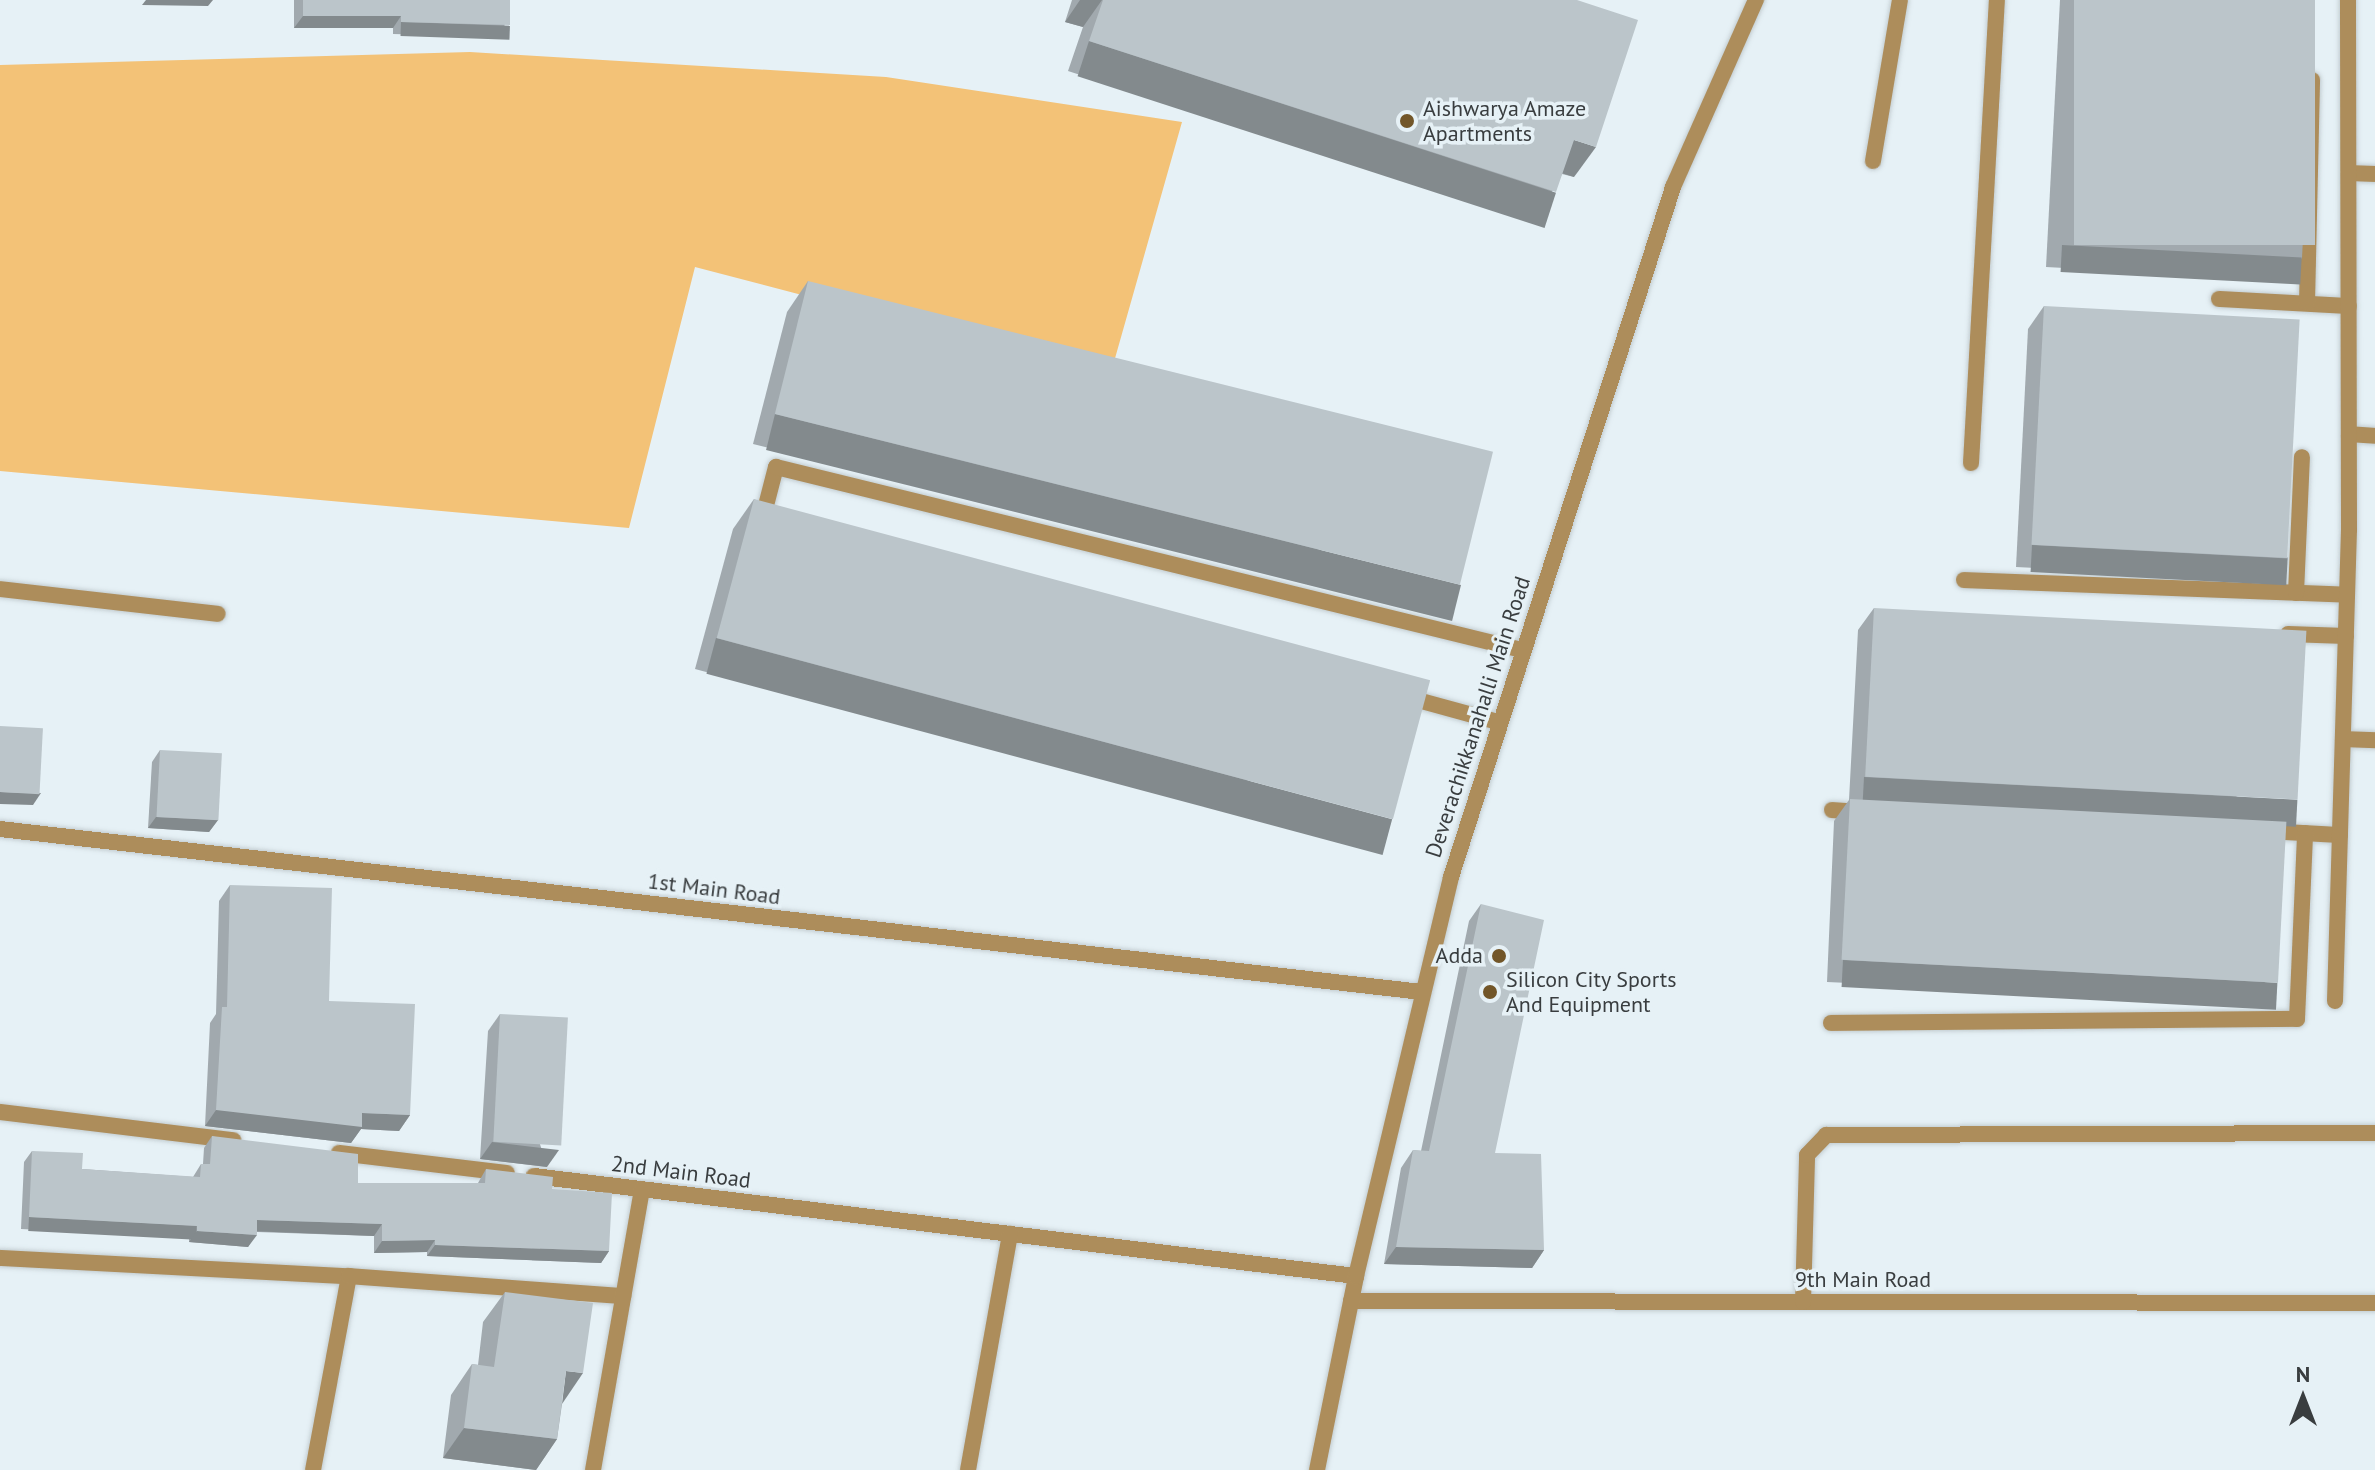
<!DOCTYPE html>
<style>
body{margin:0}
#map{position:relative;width:2375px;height:1470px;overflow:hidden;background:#e6f1f6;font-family:"PT Sans",sans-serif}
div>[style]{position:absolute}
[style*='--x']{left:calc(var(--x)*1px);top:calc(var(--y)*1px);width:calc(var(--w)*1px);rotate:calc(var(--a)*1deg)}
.green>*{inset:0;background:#f3c277}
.roads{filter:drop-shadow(0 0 2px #c3cdd1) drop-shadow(0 0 2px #c3cdd1)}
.service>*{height:16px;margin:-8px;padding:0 8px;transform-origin:8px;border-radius:8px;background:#ad8d5b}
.minor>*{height:16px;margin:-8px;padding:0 8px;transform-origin:8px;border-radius:8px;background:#ad8d5b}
.tertiary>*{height:16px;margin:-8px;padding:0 8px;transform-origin:8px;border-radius:8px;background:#ad8d5b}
.wall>*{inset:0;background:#a1a9ae}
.shaded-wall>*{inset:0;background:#838a8d;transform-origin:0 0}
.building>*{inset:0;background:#bbc5ca;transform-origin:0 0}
.dots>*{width:22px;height:22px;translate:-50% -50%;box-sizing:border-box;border:4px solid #e6f1f6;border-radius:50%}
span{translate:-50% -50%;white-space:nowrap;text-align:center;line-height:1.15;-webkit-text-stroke:7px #e6f1f6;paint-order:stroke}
.poi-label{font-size:22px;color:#393d3f}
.left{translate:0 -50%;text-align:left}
.right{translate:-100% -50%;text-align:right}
.street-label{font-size:22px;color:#393d3f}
.north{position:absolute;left:2263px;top:1358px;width:80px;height:80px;-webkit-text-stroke:6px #e6f1f6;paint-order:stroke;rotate:0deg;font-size:22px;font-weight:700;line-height:32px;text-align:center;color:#393d3f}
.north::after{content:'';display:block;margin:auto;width:28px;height:36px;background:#393d3f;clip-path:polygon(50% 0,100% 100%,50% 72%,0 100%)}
</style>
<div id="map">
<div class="green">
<div style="clip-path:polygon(470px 52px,886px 77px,1182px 122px,1110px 376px,695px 267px,629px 528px,0 471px,0 65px)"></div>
</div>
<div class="roads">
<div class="service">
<div style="--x:1873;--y:161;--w:163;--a:-80.5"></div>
<div style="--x:2349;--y:173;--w:26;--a:2"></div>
<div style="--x:2219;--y:299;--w:130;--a:3.1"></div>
<div style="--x:2307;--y:303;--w:223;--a:-88.7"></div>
<div style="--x:2349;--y:434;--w:26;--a:4"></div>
<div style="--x:1971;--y:463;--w:464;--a:-86.8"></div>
<div style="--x:1964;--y:580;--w:383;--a:2.2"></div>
<div style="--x:2296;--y:593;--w:136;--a:-87.5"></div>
<div style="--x:2288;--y:634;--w:58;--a:2"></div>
<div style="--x:2343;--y:739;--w:32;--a:2"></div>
<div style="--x:1832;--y:810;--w:31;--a:4"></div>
<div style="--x:2266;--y:831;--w:74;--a:3.1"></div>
<div style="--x:2335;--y:1001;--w:471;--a:-88.3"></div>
<div style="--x:2349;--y:530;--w:530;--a:-90.11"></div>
<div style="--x:1831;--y:1023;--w:466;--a:-0.5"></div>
<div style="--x:2297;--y:1019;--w:186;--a:-87.5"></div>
</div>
<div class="minor">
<div style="--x:762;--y:521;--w:56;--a:-75.5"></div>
<div style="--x:776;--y:467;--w:768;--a:13.78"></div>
<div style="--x:0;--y:589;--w:219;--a:6.5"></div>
<div style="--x:1403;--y:696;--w:98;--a:15.3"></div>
<div style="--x:0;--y:829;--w:1431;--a:6.54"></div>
<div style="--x:0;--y:1112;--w:235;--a:6.9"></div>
<div style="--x:339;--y:1153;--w:169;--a:6.8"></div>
<div style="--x:534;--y:1176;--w:828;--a:6.94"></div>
<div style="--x:0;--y:1258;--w:349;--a:3"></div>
<div style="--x:349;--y:1276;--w:197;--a:100.5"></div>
<div style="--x:349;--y:1276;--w:275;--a:4.2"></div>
<div style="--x:1351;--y:1301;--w:1024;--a:0.11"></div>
<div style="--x:1803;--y:1302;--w:147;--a:-88.4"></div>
<div style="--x:1807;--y:1155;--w:28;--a:-46"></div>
<div style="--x:1826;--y:1135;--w:549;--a:-0.21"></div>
<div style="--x:593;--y:1470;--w:285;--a:-80.1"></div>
<div style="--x:968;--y:1470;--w:240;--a:-79.9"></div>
</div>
<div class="tertiary">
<div style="--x:1317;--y:1470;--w:198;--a:-78.6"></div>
<div style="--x:1356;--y:1276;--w:410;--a:-76.6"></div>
<div style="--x:1451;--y:877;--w:725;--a:-72.16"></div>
<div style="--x:1673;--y:187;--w:205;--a:-66.1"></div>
</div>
</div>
<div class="wall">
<div style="clip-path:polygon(294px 0,510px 0,502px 37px,393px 34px,393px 28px,294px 28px)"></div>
<div style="clip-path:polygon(1072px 0,1577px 0,1574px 177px,1562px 174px,1535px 222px,1068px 71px,1083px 27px,1065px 22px)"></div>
<div style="clip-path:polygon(2060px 0,2315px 0,2302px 258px,2287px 280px,2046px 267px)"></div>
<div style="clip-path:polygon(808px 281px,1440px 613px,753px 444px,787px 312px)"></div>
<div style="clip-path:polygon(2044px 306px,2288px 558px,2273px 580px,2016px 567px,2028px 329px)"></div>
<div style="clip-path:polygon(754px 499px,1370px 850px,695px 669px,733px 529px)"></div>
<div style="clip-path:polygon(1874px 608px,2282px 820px,2263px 1002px,1827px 982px,1834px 821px,1849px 800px,1858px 630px)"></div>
<div style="clip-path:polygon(160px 750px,218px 820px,209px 832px,148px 828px,152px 762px)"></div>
<div style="clip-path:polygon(230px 885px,329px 1001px,410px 1115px,399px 1131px,361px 1129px,351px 1143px,205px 1126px,210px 1023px,216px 1014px,219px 901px)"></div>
<div style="clip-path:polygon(1481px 904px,1495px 1153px,1544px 1250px,1532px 1268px,1384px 1264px,1401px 1168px,1413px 1150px,1421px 1151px,1469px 921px)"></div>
<div style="clip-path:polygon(500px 1014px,547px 1167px,480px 1159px,488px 1031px)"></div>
<div style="clip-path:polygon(212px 1136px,358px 1183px,478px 1183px,486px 1169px,552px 1189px,609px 1251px,601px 1263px,427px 1256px,427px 1252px,374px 1253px,374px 1236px,257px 1232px,248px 1247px,189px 1242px,189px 1238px,21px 1229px,24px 1162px,32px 1151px,82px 1169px,193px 1177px,201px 1164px,203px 1164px,204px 1148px)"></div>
<div style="clip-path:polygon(505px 1292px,562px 1404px,557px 1439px,536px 1470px,443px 1458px,451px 1395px,472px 1364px,478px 1365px,483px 1322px)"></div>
</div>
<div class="shaded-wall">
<div style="clip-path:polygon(146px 0,213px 0,208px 6px,142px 5px)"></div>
<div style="clip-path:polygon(1080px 0,1102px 0,1083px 27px,1065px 22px)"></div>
<div style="clip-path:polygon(303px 16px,401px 16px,393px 28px,294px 28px)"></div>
<div style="left:401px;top:22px;width:109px;height:14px;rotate:2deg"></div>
<div style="left:1089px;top:41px;width:491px;height:37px;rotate:18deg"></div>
<div style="clip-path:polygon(1574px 140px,1596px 147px,1574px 177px,1552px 170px)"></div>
<div style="left:2062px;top:245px;width:240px;height:27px;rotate:3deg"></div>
<div style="left:775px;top:414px;width:707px;height:37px;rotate:14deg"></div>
<div style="left:2032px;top:545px;width:256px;height:27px;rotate:3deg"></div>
<div style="left:716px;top:638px;width:700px;height:37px;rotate:15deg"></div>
<div style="left:1864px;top:777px;width:434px;height:27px;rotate:3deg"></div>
<div style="clip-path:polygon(0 792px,41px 793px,33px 805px,0 804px)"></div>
<div style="clip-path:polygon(156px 817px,218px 820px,209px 832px,148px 828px)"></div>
<div style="left:1843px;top:960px;width:435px;height:27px;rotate:3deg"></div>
<div style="clip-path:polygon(216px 1110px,362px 1113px,410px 1115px,399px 1131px,361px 1129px,351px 1143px,205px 1126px)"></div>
<div style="clip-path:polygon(492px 1142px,559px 1150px,547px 1167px,480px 1159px)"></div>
<div style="left:29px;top:1217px;width:168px;height:14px;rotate:3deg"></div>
<div style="clip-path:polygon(257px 1220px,382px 1224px,374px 1236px,249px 1231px)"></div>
<div style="clip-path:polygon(197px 1231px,257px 1235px,248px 1247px,189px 1242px)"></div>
<div style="clip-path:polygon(435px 1240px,427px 1252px,374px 1253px,382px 1241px)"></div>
<div style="clip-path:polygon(435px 1245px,609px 1251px,601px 1263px,427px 1256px)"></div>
<div style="clip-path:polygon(1396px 1247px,1544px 1250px,1532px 1268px,1384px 1264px)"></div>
<div style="clip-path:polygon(566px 1371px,583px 1373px,562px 1404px)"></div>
<div style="clip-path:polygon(464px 1428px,557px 1439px,536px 1470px,443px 1458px)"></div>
</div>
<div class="building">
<div style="clip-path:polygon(303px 0,510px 0,510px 25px,401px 22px,401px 16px,303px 16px)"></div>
<div style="clip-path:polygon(1103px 0,1577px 0,1638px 20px,1596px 147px,1574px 140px,1556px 192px,1089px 41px)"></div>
<div style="left:2074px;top:0;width:241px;height:245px"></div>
<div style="left:808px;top:281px;width:706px;height:137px;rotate:14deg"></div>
<div style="left:2044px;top:306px;width:256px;height:239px;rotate:3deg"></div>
<div style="left:754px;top:499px;width:700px;height:144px;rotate:15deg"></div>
<div style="left:1874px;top:608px;width:433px;height:169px;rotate:3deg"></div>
<div style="left:0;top:726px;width:43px;height:66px;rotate:3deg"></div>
<div style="left:160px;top:750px;width:62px;height:67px;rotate:3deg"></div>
<div style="left:1850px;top:799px;width:437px;height:161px;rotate:3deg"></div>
<div style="clip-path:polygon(230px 885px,332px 888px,329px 1001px,415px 1004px,410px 1115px,362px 1113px,362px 1127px,216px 1110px,222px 1007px,227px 1007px)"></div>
<div style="clip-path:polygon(1481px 904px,1544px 920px,1495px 1153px,1541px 1154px,1544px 1250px,1396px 1247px,1413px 1150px,1429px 1151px)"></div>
<div style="left:500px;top:1014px;width:68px;height:128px;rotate:3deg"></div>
<div style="clip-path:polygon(212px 1136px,358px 1154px,358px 1183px,485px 1183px,486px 1169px,553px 1177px,552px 1189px,612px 1193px,609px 1251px,435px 1245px,435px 1240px,382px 1241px,382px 1224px,257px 1220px,257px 1235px,197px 1231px,197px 1226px,29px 1217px,32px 1151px,83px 1153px,82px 1169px,200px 1177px,201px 1164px,210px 1164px)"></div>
<div style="clip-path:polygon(505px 1292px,593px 1303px,583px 1373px,566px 1371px,557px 1439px,464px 1428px,472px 1364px,494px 1367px)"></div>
</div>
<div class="dots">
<div style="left:1407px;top:121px;background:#725629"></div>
<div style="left:1499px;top:956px;background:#725629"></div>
<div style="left:1490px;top:992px;background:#725629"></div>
</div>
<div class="poi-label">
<span class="left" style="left:1423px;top:121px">Aishwarya Amaze<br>Apartments</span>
<span class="right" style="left:1483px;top:956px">Adda</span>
<span class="left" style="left:1506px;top:992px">Silicon City Sports<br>And Equipment</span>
</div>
<div class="street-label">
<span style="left:1478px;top:717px;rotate:-72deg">Deverachikkanahalli Main Road</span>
<span style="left:714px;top:889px;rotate:7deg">1st Main Road</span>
<span style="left:681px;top:1172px;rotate:7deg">2nd Main Road</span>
<span style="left:1863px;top:1280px">9th Main Road</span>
</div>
<div class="north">N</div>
</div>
